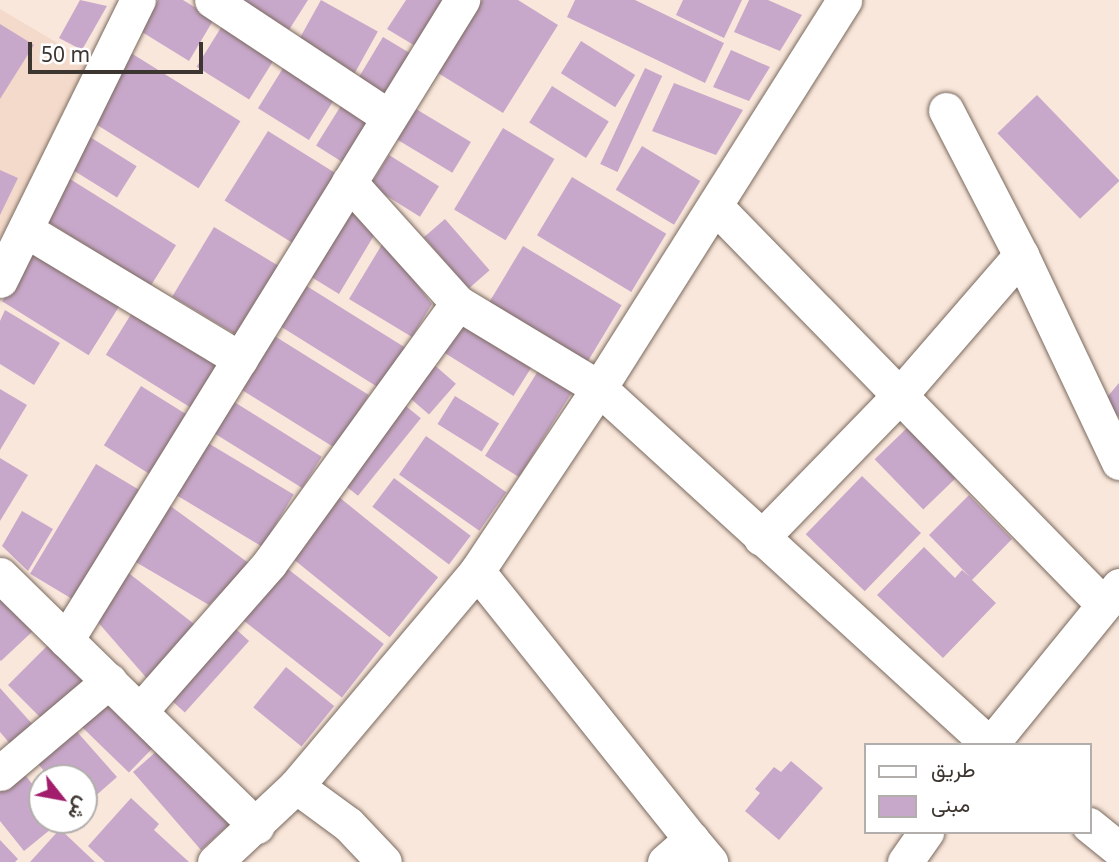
<!DOCTYPE html>
<meta charset="utf-8">
<style>
body{margin:0}
#map{position:relative;width:1119px;height:862px;overflow:hidden;background:#fae7db;font-family:"Noto Sans",Vazirmatn,sans-serif}
div>[style]{position:absolute}
[style*='--x']{left:calc(var(--x)*1px);top:calc(var(--y)*1px);width:calc(var(--w)*1px);rotate:calc(var(--a)*1deg)}
.built>*{inset:0;background:#f4daca}
.building>*{inset:0;background:#c8a8ca;transform-origin:0 0}
.roads{filter:drop-shadow(0 0 2px #79695e) drop-shadow(0 0 2px #79695e)}
.minor>*{height:35px;margin:-17.5px;padding:0 17.5px;transform-origin:17.5px;border-radius:17.5px;background:#fff}
span{translate:-50% -50%;white-space:nowrap;text-align:center;line-height:1.15;-webkit-text-stroke:5px #fff;paint-order:stroke}
.legend{position:absolute;left:864px;top:743px;width:228px;height:91px;box-sizing:border-box;background:#fff;border:2px solid #b1aeac;margin:0;padding:9px 12px;list-style:none;font-size:21px;color:#3c3530}
.legend li{display:flex;align-items:center;gap:14px;height:35px}
.legend b{width:35px;border:2px solid #b1aeac}
.north{position:absolute;left:28px;top:764px;width:70px;height:70px;box-sizing:border-box;background:#fff;border:2px solid #b1aeac;border-radius:50%;rotate:121deg;font-size:19px;font-weight:700;line-height:28px;text-align:center;color:#3c3530}
.north::after{content:'';display:block;margin:auto;width:24px;height:32px;background:#a21e6d;clip-path:polygon(50% 0,100% 100%,50% 72%,0 100%)}
.scale{position:absolute;left:28px;top:42px;width:175px;height:32px;box-sizing:border-box;border:4px solid #3c3530;border-top:0;padding-left:9px;font-size:21px;line-height:24px;white-space:nowrap;color:#3c3530;-webkit-text-stroke:5px #fff;paint-order:stroke}
</style>
<div id="map">
<div class="built">
<div style="clip-path:polygon(0 9px,88px 61px,1px 237px,0 237px)"></div>
</div>
<div class="building">
<div style="clip-path:polygon(80px 0,107px 6px,82px 50px,59px 38px)"></div>
<div style="clip-path:polygon(158px 0,183px 0,214px 19px,189px 61px,142px 32px)"></div>
<div style="clip-path:polygon(234px 0,308px 0,287px 33px)"></div>
<div style="left:321px;top:0;width:65px;height:51px;rotate:29deg"></div>
<div style="clip-path:polygon(406px 0,446px 0,417px 47px,387px 29px)"></div>
<div style="clip-path:polygon(482px 0,518px 0,558px 25px,503px 113px,438px 73px)"></div>
<div style="clip-path:polygon(575px 0,635px 0,724px 43px,705px 83px,567px 17px)"></div>
<div style="clip-path:polygon(683px 0,742px 0,724px 38px,676px 15px)"></div>
<div style="clip-path:polygon(749px 0,768px 0,802px 15px,780px 51px,734px 32px)"></div>
<div style="clip-path:polygon(0 24px,34px 45px,0 99px)"></div>
<div style="left:222px;top:26px;width:62px;height:48px;rotate:32deg"></div>
<div style="left:383px;top:37px;width:35px;height:55px;rotate:31deg"></div>
<div style="left:581px;top:41px;width:64px;height:38px;rotate:32deg"></div>
<div style="clip-path:polygon(731px 50px,770px 67px,749px 101px,713px 87px)"></div>
<div style="left:131px;top:53px;width:129px;height:79px;rotate:32deg"></div>
<div style="left:285px;top:65px;width:60px;height:51px;rotate:32deg"></div>
<div style="left:645px;top:68px;width:19px;height:106px;rotate:25deg"></div>
<div style="clip-path:polygon(674px 83px,743px 110px,716px 155px,652px 131px)"></div>
<div style="left:552px;top:86px;width:67px;height:43px;rotate:32deg"></div>
<div style="left:1037px;top:95px;width:119px;height:55px;rotate:46deg"></div>
<div style="left:342px;top:104px;width:36px;height:49px;rotate:32deg"></div>
<div style="left:416px;top:109px;width:64px;height:36px;rotate:31deg"></div>
<div style="left:503px;top:128px;width:60px;height:95px;rotate:31deg"></div>
<div style="left:268px;top:131px;width:84px;height:82px;rotate:32deg"></div>
<div style="left:90px;top:137px;width:55px;height:37px;rotate:32deg"></div>
<div style="left:642px;top:146px;width:68px;height:51px;rotate:31deg"></div>
<div style="left:389px;top:155px;width:59px;height:36px;rotate:32deg"></div>
<div style="clip-path:polygon(0 170px,18px 178px,0 215px)"></div>
<div style="left:572px;top:177px;width:110px;height:68px;rotate:31deg"></div>
<div style="left:70px;top:179px;width:125px;height:48px;rotate:32deg"></div>
<div style="clip-path:polygon(353px 202px,376px 232px,339px 294px,308px 275px)"></div>
<div style="left:445px;top:219px;width:68px;height:28px;rotate:49deg"></div>
<div style="left:214px;top:227px;width:75px;height:81px;rotate:31deg"></div>
<div style="clip-path:polygon(384px 241px,432px 304px,412px 337px,349px 299px)"></div>
<div style="left:523px;top:246px;width:115px;height:73px;rotate:31deg"></div>
<div style="left:36px;top:247px;width:102px;height:64px;rotate:32deg"></div>
<div style="left:305px;top:285px;width:118px;height:48px;rotate:32deg"></div>
<div style="left:135px;top:308px;width:105px;height:55px;rotate:32deg"></div>
<div style="clip-path:polygon(5px 310px,60px 343px,34px 385px,0 364px,0 321px)"></div>
<div style="left:456px;top:320px;width:89px;height:34px;rotate:32deg"></div>
<div style="left:273px;top:335px;width:113px;height:63px;rotate:32deg"></div>
<div style="left:431px;top:362px;width:33px;height:41px;rotate:41deg"></div>
<div style="left:538px;top:371px;width:40px;height:100px;rotate:32deg"></div>
<div style="clip-path:polygon(1119px 383px,1119px 417px,1102px 403px)"></div>
<div style="left:141px;top:386px;width:59px;height:70px;rotate:32deg"></div>
<div style="clip-path:polygon(0 389px,27px 405px,0 450px)"></div>
<div style="left:455px;top:396px;width:52px;height:33px;rotate:32deg"></div>
<div style="left:396px;top:398px;width:32px;height:100px;rotate:39deg"></div>
<div style="left:231px;top:400px;width:107px;height:37px;rotate:32deg"></div>
<div style="left:907px;top:428px;width:70px;height:45px;rotate:46deg"></div>
<div style="left:426px;top:436px;width:98px;height:47px;rotate:35deg"></div>
<div style="left:208px;top:443px;width:100px;height:61px;rotate:31deg"></div>
<div style="clip-path:polygon(0 458px,28px 475px,0 521px)"></div>
<div style="left:96px;top:464px;width:54px;height:128px;rotate:31deg"></div>
<div style="left:862px;top:476px;width:82px;height:81px;rotate:44deg"></div>
<div style="left:394px;top:478px;width:96px;height:36px;rotate:37deg"></div>
<div style="left:334px;top:493px;width:134px;height:77px;rotate:39deg"></div>
<div style="clip-path:polygon(969px 495px,1012px 539px,972px 580px,996px 603px,943px 658px,877px 595px,924px 547px,955px 578px,962px 570px,970px 577px,929px 535px)"></div>
<div style="clip-path:polygon(169px 505px,250px 564px,209px 605px,134px 561px)"></div>
<div style="clip-path:polygon(22px 511px,53px 529px,28px 571px,2px 546px)"></div>
<div style="left:279px;top:562px;width:133px;height:68px;rotate:38deg"></div>
<div style="clip-path:polygon(126px 571px,198px 627px,150px 682px,96px 620px)"></div>
<div style="clip-path:polygon(0 596px,34px 630px,1px 661px,0 660px)"></div>
<div style="left:229px;top:623px;width:27px;height:96px;rotate:42deg"></div>
<div style="left:49px;top:644px;width:54px;height:58px;rotate:45deg"></div>
<div style="left:286px;top:667px;width:62px;height:52px;rotate:39deg"></div>
<div style="clip-path:polygon(0 688px,34px 726px,12px 746px,0 732px)"></div>
<div style="left:105px;top:698px;width:69px;height:37px;rotate:44deg"></div>
<div style="clip-path:polygon(72px 726px,117px 777px,84px 806px,84px 778px,50px 778px,34px 759px)"></div>
<div style="clip-path:polygon(158px 750px,232px 822px,201px 850px,133px 772px)"></div>
<div style="clip-path:polygon(791px 761px,823px 788px,779px 840px,745px 811px,760px 793px,755px 789px,774px 767px,781px 772px)"></div>
<div style="clip-path:polygon(21px 770px,42px 796px,42px 820px,62px 820px,24px 851px,0 821px,0 787px)"></div>
<div style="clip-path:polygon(131px 798px,159px 824px,154px 830px,189px 862px,105px 862px,88px 846px)"></div>
<div style="clip-path:polygon(60px 829px,95px 862px,30px 862px)"></div>
<div style="clip-path:polygon(0 840px,18px 859px,15px 862px,0 862px)"></div>
</div>
<div class="roads">
<div class="minor">
<div style="--x:212;--y:0;--w:212;--a:33.5"></div>
<div style="--x:946;--y:110;--w:163;--a:62.7"></div>
<div style="--x:1021;--y:255;--w:229;--a:64.7"></div>
<div style="--x:349;--y:182;--w:163;--a:48"></div>
<div style="--x:458;--y:303;--w:165;--a:31.1"></div>
<div style="--x:599;--y:388;--w:529;--a:42.4"></div>
<div style="--x:715;--y:206;--w:556;--a:45.73"></div>
<div style="--x:26;--y:230;--w:250;--a:31.1"></div>
<div style="--x:0;--y:280;--w:312;--a:-63.8"></div>
<div style="--x:761;--y:538;--w:197;--a:-45.8"></div>
<div style="--x:898;--y:397;--w:188;--a:-49.1"></div>
<div style="--x:477;--y:571;--w:343;--a:51.4"></div>
<div style="--x:0;--y:575;--w:359;--a:44.4"></div>
<div style="--x:66;--y:640;--w:753;--a:-58.25"></div>
<div style="--x:140;--y:711;--w:196;--a:-48.7"></div>
<div style="--x:269;--y:564;--w:322;--a:-54.1"></div>
<div style="--x:990;--y:745;--w:205;--a:-50.9"></div>
<div style="--x:0;--y:773;--w:143;--a:-40.2"></div>
<div style="--x:296;--y:786;--w:64;--a:36.2"></div>
<div style="--x:348;--y:824;--w:52;--a:46.5"></div>
<div style="--x:1089;--y:825;--w:38;--a:39"></div>
<div style="--x:215;--y:862;--w:111;--a:-43.2"></div>
<div style="--x:296;--y:786;--w:281;--a:-49.9"></div>
<div style="--x:477;--y:571;--w:220;--a:-56.3"></div>
<div style="--x:599;--y:388;--w:459;--a:-57.7"></div>
<div style="--x:665;--y:862;--w:35;--a:-41"></div>
<div style="--x:691;--y:839;--w:30;--a:50"></div>
<div style="--x:905;--y:862;--w:37;--a:-55"></div>
</div>
</div>
<ul class="legend">
<li><b style="height:9px;background:#fff"></b>طريق</li>
<li><b style="height:19px;background:#c8a8ca"></b>مبنى</li>
</ul>
<div class="north">ش</div>
<div class="scale">50 m</div>
</div>
